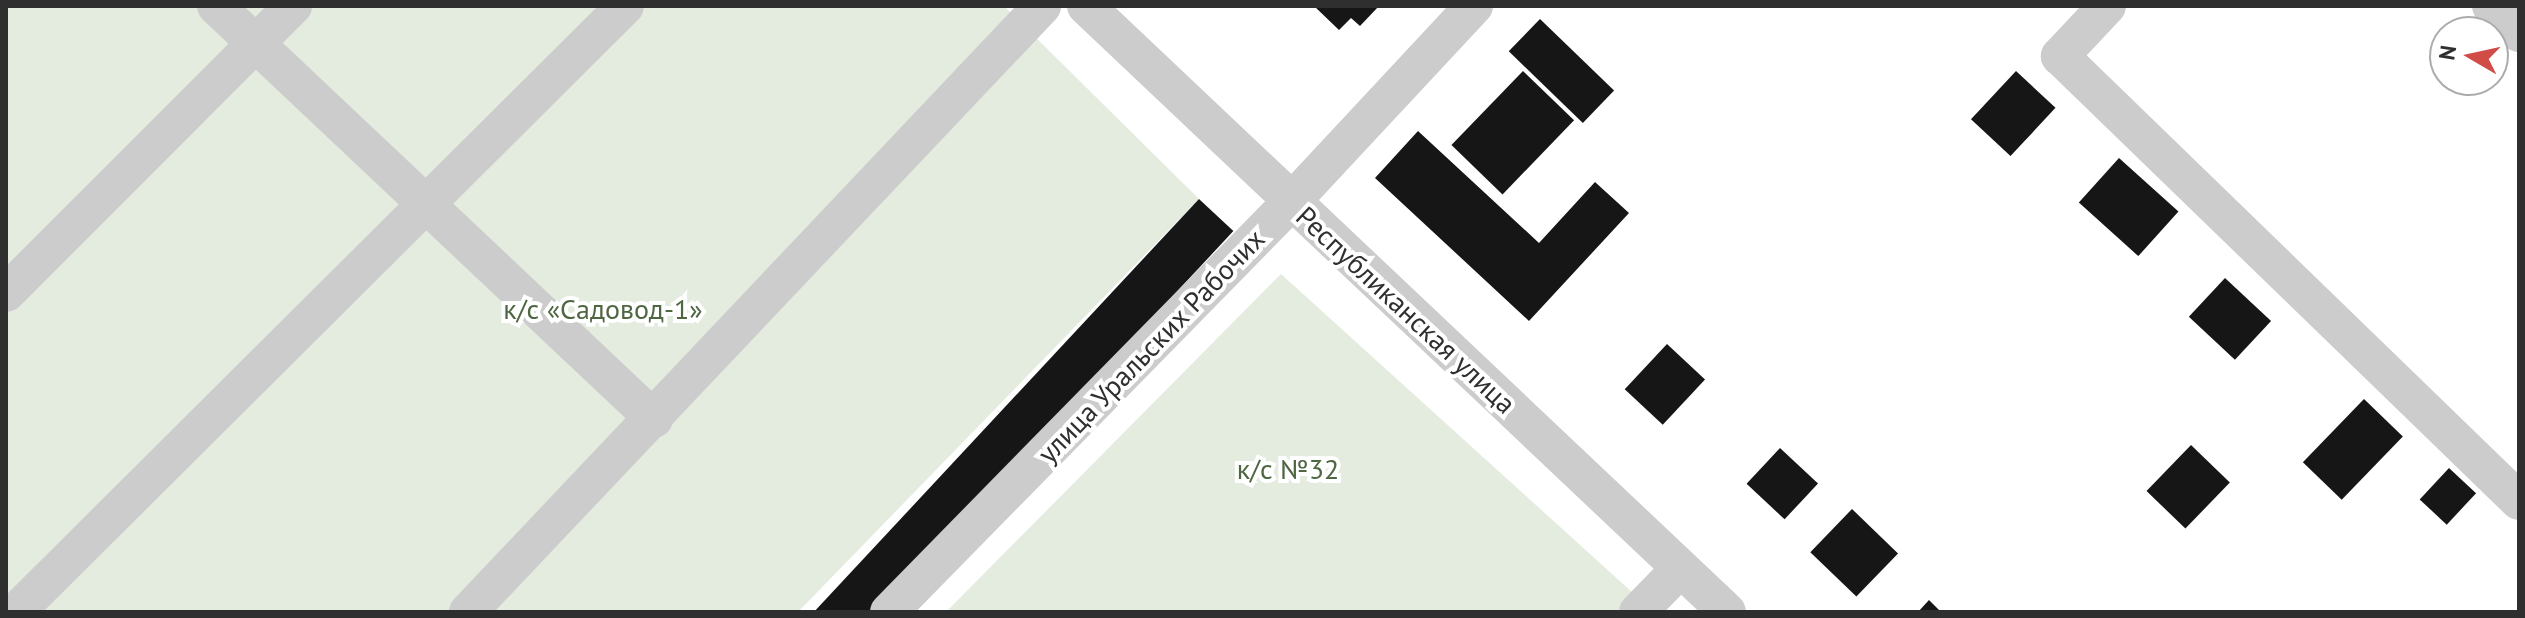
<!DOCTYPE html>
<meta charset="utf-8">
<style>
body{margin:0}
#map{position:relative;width:2525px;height:618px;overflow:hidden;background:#fff;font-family:"PT Sans",sans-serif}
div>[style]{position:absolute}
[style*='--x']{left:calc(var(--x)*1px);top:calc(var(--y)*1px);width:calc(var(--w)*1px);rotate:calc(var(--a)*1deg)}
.green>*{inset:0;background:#e4ebdf}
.building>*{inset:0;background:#161616;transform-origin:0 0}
.minor>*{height:38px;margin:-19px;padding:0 19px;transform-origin:19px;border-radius:19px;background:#ccc}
span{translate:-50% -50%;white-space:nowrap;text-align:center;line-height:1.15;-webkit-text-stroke:8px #fff;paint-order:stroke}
.park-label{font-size:28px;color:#4f6642}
.street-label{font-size:28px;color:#2f2f2f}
.frame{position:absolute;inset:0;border:8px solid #2f2f2f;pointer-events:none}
.north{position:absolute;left:2429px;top:16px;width:80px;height:80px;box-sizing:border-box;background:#fff;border:2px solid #acacac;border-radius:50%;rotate:279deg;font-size:22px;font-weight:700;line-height:32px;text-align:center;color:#2f2f2f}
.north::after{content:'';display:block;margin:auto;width:28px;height:36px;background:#d14b47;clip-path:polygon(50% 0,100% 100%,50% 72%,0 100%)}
</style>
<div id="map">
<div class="green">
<div style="clip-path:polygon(6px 6px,1004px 6px,1199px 199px,798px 612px,6px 612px)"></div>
<div style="clip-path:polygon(1281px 274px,1654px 612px,946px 612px)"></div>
</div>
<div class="building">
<div style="clip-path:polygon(1314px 6px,1379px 6px,1360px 26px,1351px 18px,1339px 30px)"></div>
<div style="left:1540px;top:19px;width:103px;height:45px;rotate:44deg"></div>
<div style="left:1523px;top:71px;width:71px;height:103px;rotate:44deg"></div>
<div style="left:2016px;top:71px;width:54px;height:66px;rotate:43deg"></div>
<div style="clip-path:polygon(1418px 131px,1539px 243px,1595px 182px,1629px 213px,1529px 321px,1375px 178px)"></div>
<div style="left:2119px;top:158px;width:80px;height:60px;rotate:42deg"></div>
<div style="left:1199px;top:199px;width:47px;height:576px;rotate:43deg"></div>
<div style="left:2225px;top:278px;width:63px;height:53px;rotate:43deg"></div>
<div style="left:1667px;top:344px;width:52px;height:62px;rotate:43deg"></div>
<div style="left:2364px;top:399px;width:54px;height:88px;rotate:44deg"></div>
<div style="left:2191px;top:445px;width:54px;height:64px;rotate:44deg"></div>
<div style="left:1780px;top:448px;width:52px;height:49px;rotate:43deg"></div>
<div style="left:2449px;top:468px;width:37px;height:43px;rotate:43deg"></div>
<div style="left:1852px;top:509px;width:64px;height:60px;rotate:44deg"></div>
<div style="clip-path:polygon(1929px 600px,1941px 612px,1918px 612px)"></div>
</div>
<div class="minor">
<div style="--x:216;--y:6;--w:602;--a:43.32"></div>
<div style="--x:1086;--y:6;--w:882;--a:43.39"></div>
<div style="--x:2107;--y:6;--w:69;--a:133.2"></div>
<div style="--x:2060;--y:56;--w:639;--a:44.11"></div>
<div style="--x:2491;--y:6;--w:39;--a:44"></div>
<div style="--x:6;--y:293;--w:406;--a:-45"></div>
<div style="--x:16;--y:612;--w:859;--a:-44.86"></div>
<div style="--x:468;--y:612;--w:835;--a:-46.55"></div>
<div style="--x:889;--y:612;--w:576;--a:-45.56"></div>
<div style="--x:1292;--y:201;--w:267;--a:-47"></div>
<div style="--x:1638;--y:612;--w:60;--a:-45.7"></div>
</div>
<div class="park-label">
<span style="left:603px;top:309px">к/с «Садовод-1»</span>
<span style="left:1288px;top:469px">к/с №32</span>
</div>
<div class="street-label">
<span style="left:1406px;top:310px;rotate:43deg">Республиканская улица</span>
<span style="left:1151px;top:346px;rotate:-46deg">улица Уральских Рабочих</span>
</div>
<div class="frame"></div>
<div class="north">N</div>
</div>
